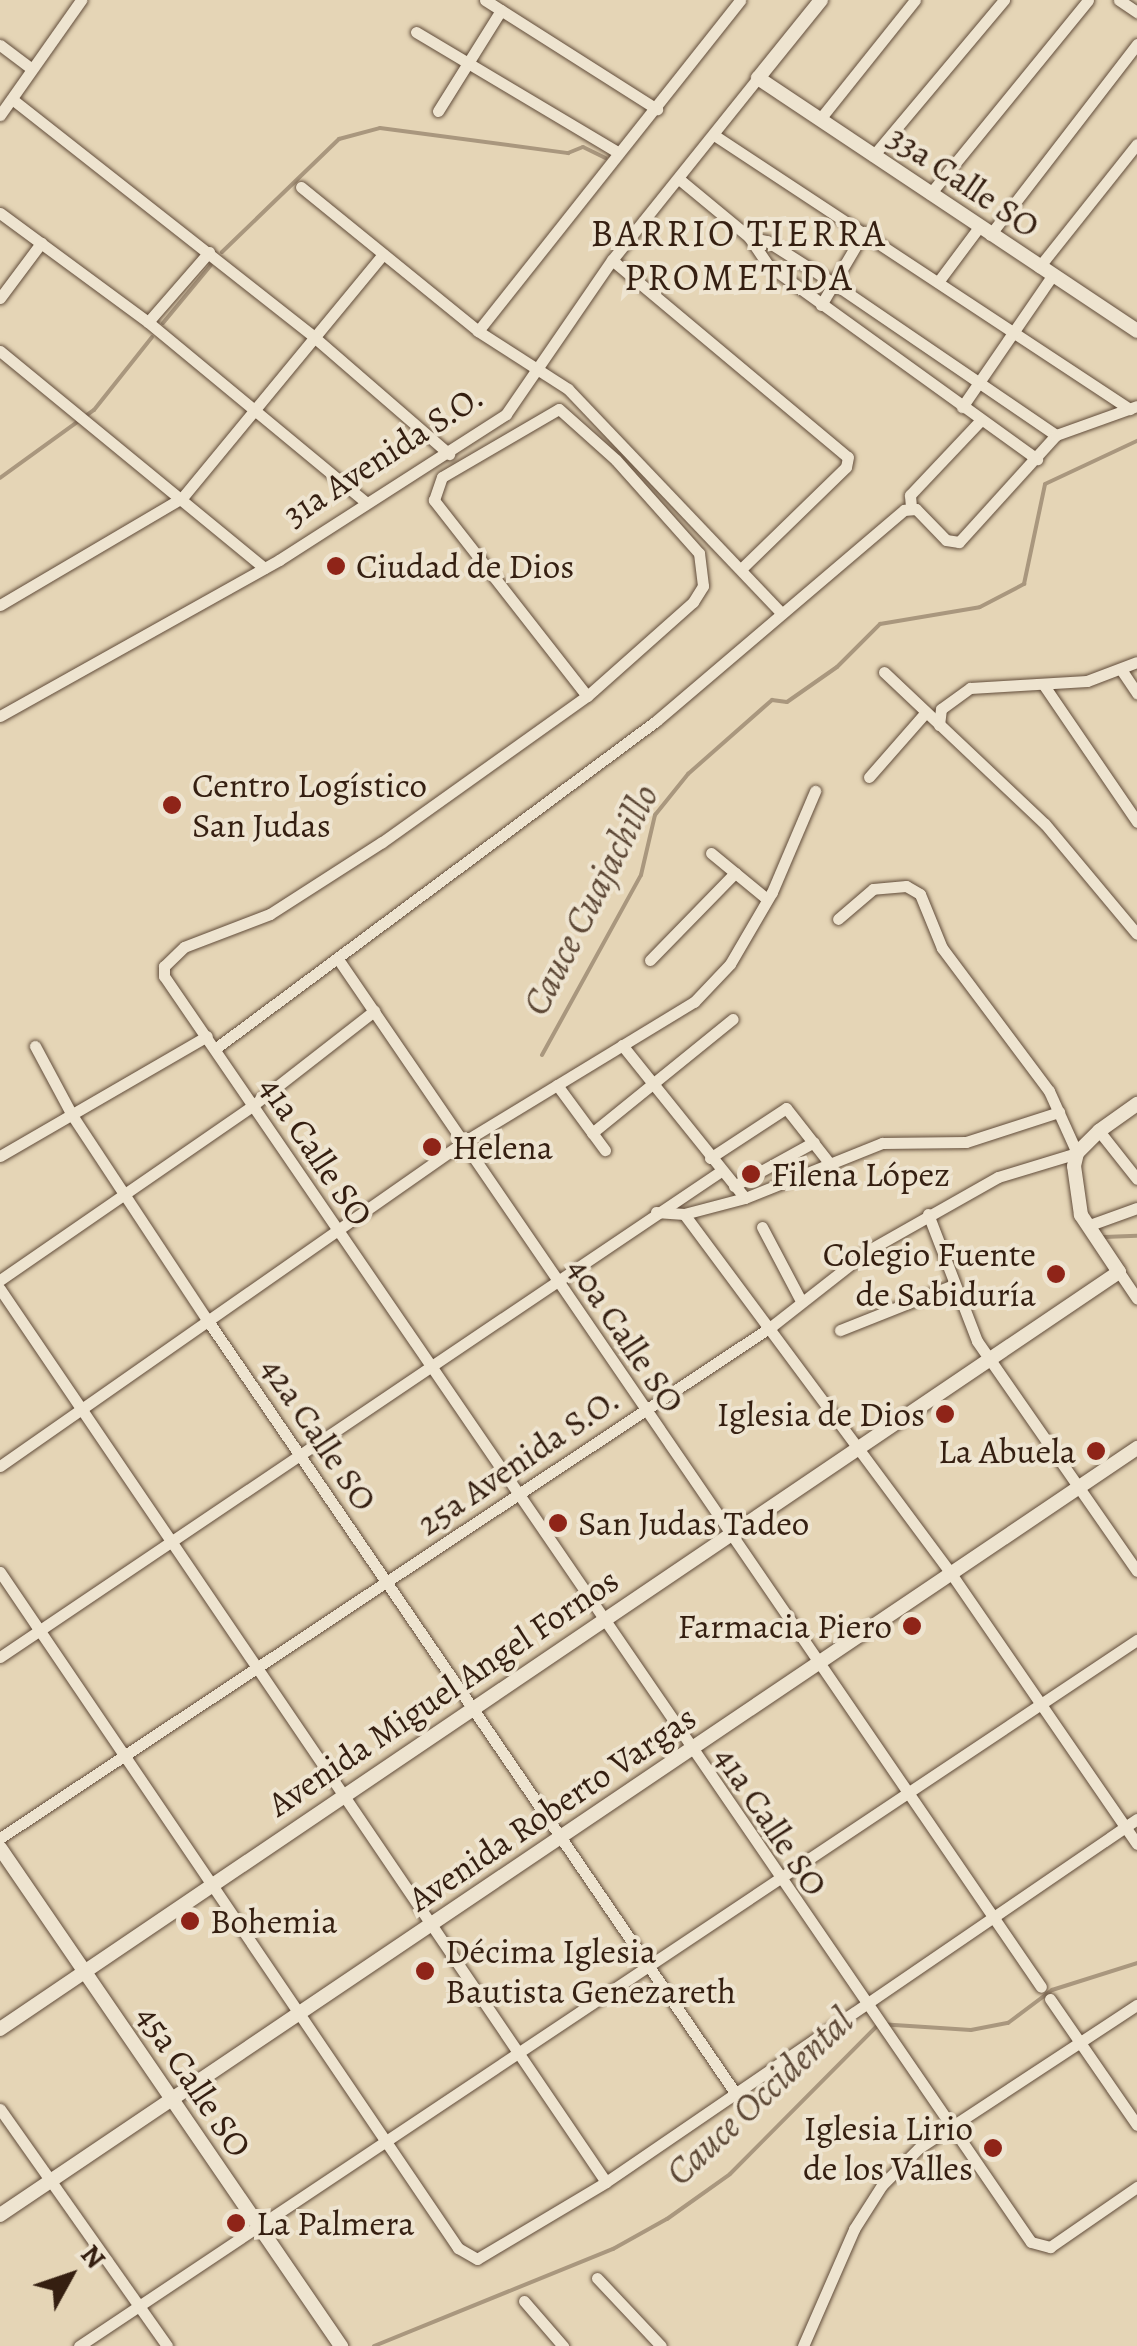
<!DOCTYPE html>
<meta charset="utf-8">
<style>
body{margin:0}
#map{position:relative;width:1137px;height:2346px;overflow:hidden;background:#e5d5b6;font-family:Alegreya,serif}
div>[style]{position:absolute}
[style*='--x']{left:calc(var(--x)*1px);top:calc(var(--y)*1px);width:calc(var(--w)*1px);rotate:calc(var(--a)*1deg)}
.stream>*{height:4px;margin:-2px;padding:0 2px;transform-origin:2px;border-radius:2px;background:#a9977e}
.roads{filter:drop-shadow(0 0 2px #614c3a) drop-shadow(0 0 2px #614c3a)}
.minor>*{height:11px;margin:-5.5px;padding:0 5.5px;transform-origin:5.5px;border-radius:5.5px;background:#eee4d0}
.tertiary>*{height:14px;margin:-7px;padding:0 7px;transform-origin:7px;border-radius:7px;background:#eee4d0}
.dots>*{width:28px;height:28px;translate:-50% -50%;box-sizing:border-box;border:5px solid #eee4d0;border-radius:50%}
span{translate:-50% -50%;white-space:nowrap;text-align:center;line-height:1.15;-webkit-text-stroke:8px #eee4d0;paint-order:stroke}
.street-label{font-size:35px;color:#351f11}
.poi-label{font-size:35px;color:#351f11}
.left{translate:0 -50%;text-align:left}
.right{translate:-100% -50%;text-align:right}
.neighbourhood-label{font-size:38px;color:#351f11;letter-spacing:2.5px}
.water-label{font-size:38px;color:#5e4937;font-style:italic}
.north{position:absolute;left:20px;top:2226px;width:100px;height:100px;-webkit-text-stroke:8px #eee4d0;paint-order:stroke;rotate:50deg;font-size:28px;font-weight:700;line-height:40px;text-align:center;color:#351f11}
.north::after{content:'';display:block;margin:auto;width:35px;height:45px;background:#351f11;clip-path:polygon(50% 0,100% 100%,50% 72%,0 100%)}
</style>
<div id="map">
<div class="stream">
<div style="--x:222;--y:252;--w:163;--a:-44"></div>
<div style="--x:339;--y:139;--w:42;--a:-15"></div>
<div style="--x:380;--y:128;--w:190;--a:7.6"></div>
<div style="--x:568;--y:153;--w:16;--a:-22"></div>
<div style="--x:583;--y:147;--w:25;--a:26"></div>
<div style="--x:163;--y:323;--w:75;--a:-50.4"></div>
<div style="--x:0;--y:478;--w:116;--a:-35.9"></div>
<div style="--x:94;--y:410;--w:93;--a:-51.5"></div>
<div style="--x:542;--y:1055;--w:205;--a:-61.2"></div>
<div style="--x:641;--y:875;--w:62;--a:-76.9"></div>
<div style="--x:655;--y:815;--w:53;--a:-51.2"></div>
<div style="--x:688;--y:774;--w:112;--a:-41.4"></div>
<div style="--x:772;--y:700;--w:15;--a:8"></div>
<div style="--x:787;--y:702;--w:61;--a:-35"></div>
<div style="--x:837;--y:667;--w:61;--a:-45"></div>
<div style="--x:880;--y:624;--w:101;--a:-9.6"></div>
<div style="--x:980;--y:607;--w:50;--a:-27.6"></div>
<div style="--x:1024;--y:584;--w:102;--a:-78.1"></div>
<div style="--x:1045;--y:484;--w:102;--a:-25.1"></div>
<div style="--x:1104;--y:1237;--w:33;--a:-2"></div>
<div style="--x:374;--y:2346;--w:258;--a:-22.1"></div>
<div style="--x:613;--y:2249;--w:62;--a:-29.1"></div>
<div style="--x:667;--y:2219;--w:77;--a:-35.5"></div>
<div style="--x:730;--y:2174;--w:211;--a:-45.2"></div>
<div style="--x:879;--y:2024;--w:92;--a:3.7"></div>
<div style="--x:971;--y:2030;--w:38;--a:-11"></div>
<div style="--x:1008;--y:2023;--w:55;--a:-36.9"></div>
<div style="--x:1052;--y:1990;--w:89;--a:-17.6"></div>
</div>
<div class="roads">
<div class="minor">
<div style="--x:485;--y:0;--w:204;--a:32.4"></div>
<div style="--x:1119;--y:0;--w:22;--a:34"></div>
<div style="--x:416;--y:32;--w:236;--a:30.8"></div>
<div style="--x:0;--y:45;--w:38;--a:37"></div>
<div style="--x:12;--y:99;--w:385;--a:38.2"></div>
<div style="--x:314;--y:337;--w:179;--a:40.9"></div>
<div style="--x:438;--y:111;--w:119;--a:-58"></div>
<div style="--x:0;--y:115;--w:141;--a:-54.8"></div>
<div style="--x:820;--y:119;--w:152;--a:-51.4"></div>
<div style="--x:714;--y:135;--w:498;--a:33.4"></div>
<div style="--x:873;--y:156;--w:204;--a:-50"></div>
<div style="--x:679;--y:179;--w:91;--a:39.6"></div>
<div style="--x:749;--y:237;--w:18;--a:13"></div>
<div style="--x:767;--y:241;--w:78;--a:32.5"></div>
<div style="--x:833;--y:283;--w:270;--a:34.3"></div>
<div style="--x:301;--y:187;--w:228;--a:39.1"></div>
<div style="--x:478;--y:331;--w:107;--a:32.8"></div>
<div style="--x:568;--y:389;--w:308;--a:46.4"></div>
<div style="--x:930;--y:194;--w:250;--a:-50.8"></div>
<div style="--x:0;--y:213;--w:184;--a:36.4"></div>
<div style="--x:148;--y:322;--w:281;--a:39.6"></div>
<div style="--x:990;--y:235;--w:241;--a:-52.4"></div>
<div style="--x:749;--y:237;--w:34;--a:56"></div>
<div style="--x:768;--y:265;--w:332;--a:35.8"></div>
<div style="--x:612;--y:260;--w:307;--a:39.9"></div>
<div style="--x:848;--y:457;--w:10;--a:101"></div>
<div style="--x:846;--y:467;--w:146;--a:135.8"></div>
<div style="--x:1039;--y:267;--w:157;--a:-51.5"></div>
<div style="--x:938;--y:282;--w:69;--a:-53.3"></div>
<div style="--x:0;--y:298;--w:69;--a:-53.3"></div>
<div style="--x:821;--y:305;--w:85;--a:-59.5"></div>
<div style="--x:148;--y:322;--w:93;--a:-48.9"></div>
<div style="--x:478;--y:331;--w:422;--a:-51.6"></div>
<div style="--x:0;--y:351;--w:342;--a:39.4"></div>
<div style="--x:962;--y:407;--w:159;--a:-55.5"></div>
<div style="--x:911;--y:507;--w:12;--a:-95"></div>
<div style="--x:910;--y:495;--w:102;--a:-46.6"></div>
<div style="--x:0;--y:605;--w:211;--a:-30.5"></div>
<div style="--x:182;--y:498;--w:316;--a:-50.5"></div>
<div style="--x:1122;--y:671;--w:27;--a:56"></div>
<div style="--x:884;--y:672;--w:221;--a:43.4"></div>
<div style="--x:1045;--y:824;--w:143;--a:50.1"></div>
<div style="--x:1043;--y:684;--w:167;--a:55.7"></div>
<div style="--x:587;--y:696;--w:249;--a:-128"></div>
<div style="--x:434;--y:500;--w:24;--a:-71"></div>
<div style="--x:442;--y:477;--w:135;--a:-30.2"></div>
<div style="--x:559;--y:409;--w:76;--a:41.8"></div>
<div style="--x:616;--y:460;--w:125;--a:48.3"></div>
<div style="--x:699;--y:553;--w:33;--a:83"></div>
<div style="--x:703;--y:586;--w:19;--a:122"></div>
<div style="--x:693;--y:602;--w:142;--a:138.4"></div>
<div style="--x:587;--y:696;--w:252;--a:144.5"></div>
<div style="--x:382;--y:842;--w:133;--a:147.3"></div>
<div style="--x:270;--y:914;--w:92;--a:159"></div>
<div style="--x:184;--y:947;--w:28;--a:136"></div>
<div style="--x:164;--y:966;--w:10;--a:90"></div>
<div style="--x:164;--y:976;--w:1534;--a:55.6"></div>
<div style="--x:1031;--y:2242;--w:20;--a:15"></div>
<div style="--x:1050;--y:2247;--w:106;--a:-34.6"></div>
<div style="--x:0;--y:716;--w:320;--a:-29.2"></div>
<div style="--x:279;--y:560;--w:270;--a:-32.7"></div>
<div style="--x:506;--y:414;--w:187;--a:-55.5"></div>
<div style="--x:612;--y:260;--w:233;--a:-51.3"></div>
<div style="--x:939;--y:725;--w:16;--a:-83"></div>
<div style="--x:941;--y:709;--w:36;--a:-36"></div>
<div style="--x:970;--y:688;--w:117;--a:-3.4"></div>
<div style="--x:1087;--y:681;--w:53;--a:-20.8"></div>
<div style="--x:869;--y:777;--w:85;--a:-48.8"></div>
<div style="--x:711;--y:853;--w:72;--a:39.4"></div>
<div style="--x:338;--y:959;--w:1245;--a:55.63"></div>
<div style="--x:650;--y:960;--w:122;--a:-45.7"></div>
<div style="--x:622;--y:1045;--w:196;--a:51.2"></div>
<div style="--x:35;--y:1046;--w:78;--a:61.8"></div>
<div style="--x:72;--y:1115;--w:243;--a:56.6"></div>
<div style="--x:206;--y:1318;--w:940;--a:55.67"></div>
<div style="--x:216;--y:1048;--w:548;--a:-36.62"></div>
<div style="--x:656;--y:721;--w:326;--a:-40.4"></div>
<div style="--x:904;--y:510;--w:12;--a:-5"></div>
<div style="--x:916;--y:509;--w:43;--a:45.9"></div>
<div style="--x:946;--y:540;--w:13;--a:9"></div>
<div style="--x:959;--y:542;--w:144;--a:-47.8"></div>
<div style="--x:1056;--y:435;--w:86;--a:-19.7"></div>
<div style="--x:557;--y:1085;--w:81;--a:53.6"></div>
<div style="--x:1099;--y:1131;--w:61;--a:51.6"></div>
<div style="--x:592;--y:1133;--w:181;--a:-39"></div>
<div style="--x:0;--y:1156;--w:239;--a:-30.1"></div>
<div style="--x:710;--y:1158;--w:91;--a:-33.3"></div>
<div style="--x:786;--y:1108;--w:71;--a:51.8"></div>
<div style="--x:734;--y:1186;--w:91;--a:-28.8"></div>
<div style="--x:656;--y:1212;--w:28;--a:4"></div>
<div style="--x:684;--y:1214;--w:63;--a:-14.7"></div>
<div style="--x:745;--y:1198;--w:148;--a:-21.9"></div>
<div style="--x:882;--y:1143;--w:84;--a:-0.7"></div>
<div style="--x:966;--y:1142;--w:98;--a:-17.9"></div>
<div style="--x:684;--y:1214;--w:446;--a:53.4"></div>
<div style="--x:950;--y:1572;--w:330;--a:55.5"></div>
<div style="--x:928;--y:1214;--w:136;--a:68.9"></div>
<div style="--x:977;--y:1341;--w:280;--a:55.2"></div>
<div style="--x:1087;--y:1226;--w:53;--a:-19.8"></div>
<div style="--x:762;--y:1227;--w:81;--a:62.2"></div>
<div style="--x:1119;--y:1272;--w:32;--a:56"></div>
<div style="--x:0;--y:1280;--w:306;--a:-34.6"></div>
<div style="--x:252;--y:1106;--w:155;--a:-37.9"></div>
<div style="--x:0;--y:1289;--w:1079;--a:55.84"></div>
<div style="--x:840;--y:1330;--w:119;--a:-21.6"></div>
<div style="--x:0;--y:1466;--w:567;--a:-34.95"></div>
<div style="--x:465;--y:1141;--w:268;--a:-31.3"></div>
<div style="--x:694;--y:1002;--w:52;--a:-46.5"></div>
<div style="--x:730;--y:964;--w:83;--a:-59.7"></div>
<div style="--x:772;--y:892;--w:110;--a:-66.9"></div>
<div style="--x:0;--y:1572;--w:817;--a:55.88"></div>
<div style="--x:458;--y:2248;--w:22;--a:30"></div>
<div style="--x:477;--y:2259;--w:150;--a:-30.8"></div>
<div style="--x:606;--y:2182;--w:643;--a:-34.36"></div>
<div style="--x:0;--y:1657;--w:870;--a:-33.98"></div>
<div style="--x:0;--y:1838;--w:926;--a:-33.55"></div>
<div style="--x:772;--y:1326;--w:123;--a:-38.1"></div>
<div style="--x:869;--y:1250;--w:148;--a:-29.5"></div>
<div style="--x:998;--y:1177;--w:83;--a:-16.9"></div>
<div style="--x:1077;--y:1153;--w:68;--a:-114.3"></div>
<div style="--x:1049;--y:1091;--w:179;--a:-126.8"></div>
<div style="--x:942;--y:948;--w:58;--a:-112.2"></div>
<div style="--x:920;--y:894;--w:16;--a:-150"></div>
<div style="--x:906;--y:886;--w:33;--a:175"></div>
<div style="--x:873;--y:889;--w:46;--a:139.4"></div>
<div style="--x:1050;--y:1999;--w:153;--a:55.4"></div>
<div style="--x:0;--y:2109;--w:290;--a:54.8"></div>
<div style="--x:597;--y:2278;--w:93;--a:46.7"></div>
<div style="--x:524;--y:2301;--w:60;--a:49.1"></div>
<div style="--x:79;--y:2346;--w:1272;--a:-33.72"></div>
<div style="--x:803;--y:2346;--w:128;--a:-66.4"></div>
<div style="--x:854;--y:2229;--w:52;--a:-57.5"></div>
<div style="--x:882;--y:2185;--w:52;--a:-45"></div>
<div style="--x:919;--y:2148;--w:261;--a:-33.3"></div>
</div>
<div class="tertiary">
<div style="--x:821;--y:0;--w:100;--a:128.9"></div>
<div style="--x:758;--y:78;--w:456;--a:33.7"></div>
<div style="--x:0;--y:1848;--w:604;--a:55.6"></div>
<div style="--x:0;--y:2029;--w:1351;--a:-34.08"></div>
<div style="--x:1119;--y:1272;--w:69;--a:-123.7"></div>
<div style="--x:1081;--y:1215;--w:49;--a:-98.1"></div>
<div style="--x:1074;--y:1166;--w:13;--a:-77"></div>
<div style="--x:1077;--y:1153;--w:31;--a:-45"></div>
<div style="--x:1099;--y:1131;--w:47;--a:-35.4"></div>
<div style="--x:0;--y:2215;--w:1372;--a:-34"></div>
</div>
</div>
<div class="dots">
<div style="left:336px;top:566px;background:#8f2418"></div>
<div style="left:172px;top:805px;background:#8f2418"></div>
<div style="left:432px;top:1147px;background:#8f2418"></div>
<div style="left:751px;top:1174px;background:#8f2418"></div>
<div style="left:1056px;top:1274px;background:#8f2418"></div>
<div style="left:945px;top:1414px;background:#8f2418"></div>
<div style="left:1096px;top:1451px;background:#8f2418"></div>
<div style="left:558px;top:1523px;background:#8f2418"></div>
<div style="left:912px;top:1626px;background:#8f2418"></div>
<div style="left:190px;top:1921px;background:#8f2418"></div>
<div style="left:425px;top:1971px;background:#8f2418"></div>
<div style="left:993px;top:2148px;background:#8f2418"></div>
<div style="left:236px;top:2223px;background:#8f2418"></div>
</div>
<div class="street-label">
<span style="left:964px;top:181px;rotate:34deg">33a Calle SO</span>
<span style="left:383px;top:455px;rotate:-33deg">31a Avenida S.O.</span>
<span style="left:316px;top:1151px;rotate:56deg">41a Calle SO</span>
<span style="left:626px;top:1335px;rotate:56deg">40a Calle SO</span>
<span style="left:319px;top:1434px;rotate:56deg">42a Calle SO</span>
<span style="left:518px;top:1461px;rotate:-34deg">25a Avenida S.O.</span>
<span style="left:443px;top:1692px;rotate:-34deg">Avenida Miguel Angel Fornos</span>
<span style="left:552px;top:1808px;rotate:-34deg">Avenida Roberto Vargas</span>
<span style="left:771px;top:1821px;rotate:56deg">41a Calle SO</span>
<span style="left:194px;top:2081px;rotate:56deg">45a Calle SO</span>
</div>
<div class="poi-label">
<span class="left" style="left:356px;top:566px">Ciudad de Dios</span>
<span class="left" style="left:192px;top:805px">Centro Logístico<br>San Judas</span>
<span class="left" style="left:452px;top:1147px">Helena</span>
<span class="left" style="left:771px;top:1174px">Filena López</span>
<span class="right" style="left:1036px;top:1274px">Colegio Fuente<br>de Sabiduría</span>
<span class="right" style="left:925px;top:1414px">Iglesia de Dios</span>
<span class="right" style="left:1076px;top:1451px">La Abuela</span>
<span class="left" style="left:578px;top:1523px">San Judas Tadeo</span>
<span class="right" style="left:892px;top:1626px">Farmacia Piero</span>
<span class="left" style="left:210px;top:1921px">Bohemia</span>
<span class="left" style="left:445px;top:1971px">Décima Iglesia<br>Bautista Genezareth</span>
<span class="right" style="left:973px;top:2148px">Iglesia Lirio<br>de los Valles</span>
<span class="left" style="left:256px;top:2223px">La Palmera</span>
</div>
<div class="neighbourhood-label">
<span style="left:739px;top:256px">BARRIO TIERRA<br>PROMETIDA</span>
</div>
<div class="water-label">
<span style="left:591px;top:900px;rotate:-63deg">Cauce Cuajachillo</span>
<span style="left:760px;top:2097px;rotate:-43deg">Cauce Occidental</span>
</div>
<div class="north">N</div>
</div>
